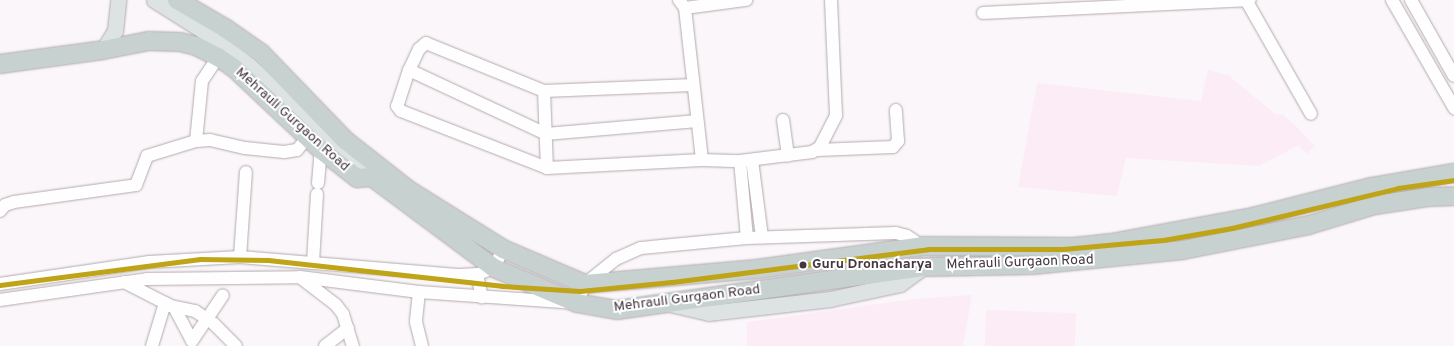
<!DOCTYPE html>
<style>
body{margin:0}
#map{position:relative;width:1454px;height:346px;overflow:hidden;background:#fbf6f9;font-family:Overpass,sans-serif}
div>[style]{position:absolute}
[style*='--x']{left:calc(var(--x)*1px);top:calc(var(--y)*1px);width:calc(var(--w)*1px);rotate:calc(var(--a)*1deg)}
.built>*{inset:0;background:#fcecf6;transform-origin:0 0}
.roads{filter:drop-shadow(0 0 1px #b2aaaf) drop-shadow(0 0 1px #b2aaaf)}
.minor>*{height:12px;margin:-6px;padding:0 6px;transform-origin:6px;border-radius:6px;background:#fefefe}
.major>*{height:15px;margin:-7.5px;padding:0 7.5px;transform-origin:7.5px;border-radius:7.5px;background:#dce3e2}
.highway>*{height:18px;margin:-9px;padding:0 9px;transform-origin:9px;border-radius:9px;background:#c7d1d0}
.metro-1>*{height:5px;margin:-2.5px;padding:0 2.5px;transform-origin:2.5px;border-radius:2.5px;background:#bea416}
.dots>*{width:11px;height:11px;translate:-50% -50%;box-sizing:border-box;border:2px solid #fff;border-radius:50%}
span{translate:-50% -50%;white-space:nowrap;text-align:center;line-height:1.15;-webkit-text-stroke:4px #fff;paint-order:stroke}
.street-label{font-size:14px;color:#443740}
.stop-label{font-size:14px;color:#443740;font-weight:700}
.left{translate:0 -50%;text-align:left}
</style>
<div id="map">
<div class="built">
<div style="clip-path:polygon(1208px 70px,1228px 75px,1275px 114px,1283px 115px,1294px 124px,1315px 146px,1307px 154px,1298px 145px,1260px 166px,1126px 158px,1117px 196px,1018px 187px,1037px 83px,1201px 101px)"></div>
<div style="clip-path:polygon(972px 295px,963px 346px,747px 346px,747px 322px,914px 299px)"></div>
<div style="left:986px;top:310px;width:90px;height:36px;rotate:2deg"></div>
</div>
<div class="roads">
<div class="minor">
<div style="--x:679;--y:0;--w:10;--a:53"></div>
<div style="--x:685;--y:8;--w:153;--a:83.6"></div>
<div style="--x:1246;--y:0;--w:131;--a:60.3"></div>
<div style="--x:1392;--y:0;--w:125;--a:60.1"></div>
<div style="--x:1411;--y:0;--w:87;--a:60.5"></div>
<div style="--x:685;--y:8;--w:62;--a:-7.5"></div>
<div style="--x:983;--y:13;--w:267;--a:-2.8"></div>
<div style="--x:409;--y:70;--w:151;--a:25"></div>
<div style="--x:546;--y:134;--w:152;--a:-4.9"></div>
<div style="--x:693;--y:85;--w:149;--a:177.7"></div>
<div style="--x:544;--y:91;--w:127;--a:-157.9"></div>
<div style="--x:426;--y:43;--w:9;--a:139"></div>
<div style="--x:419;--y:49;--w:23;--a:115"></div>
<div style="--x:409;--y:70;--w:38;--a:108"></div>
<div style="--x:397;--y:106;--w:6;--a:51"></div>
<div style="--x:401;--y:111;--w:157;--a:21.3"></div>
<div style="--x:547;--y:168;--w:155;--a:-3"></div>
<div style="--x:702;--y:160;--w:38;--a:2"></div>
<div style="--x:740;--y:161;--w:73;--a:-7.1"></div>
<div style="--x:812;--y:152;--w:9;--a:-32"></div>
<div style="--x:820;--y:147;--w:36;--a:-63"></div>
<div style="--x:836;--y:115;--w:115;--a:-92.5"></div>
<div style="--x:544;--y:91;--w:77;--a:87.8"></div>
<div style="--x:783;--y:120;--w:36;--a:82"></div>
<div style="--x:196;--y:141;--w:14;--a:-4"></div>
<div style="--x:210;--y:140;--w:36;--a:13"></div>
<div style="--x:245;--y:148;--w:39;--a:6"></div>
<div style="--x:284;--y:152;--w:13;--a:-9"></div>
<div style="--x:297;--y:150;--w:17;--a:-50"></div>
<div style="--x:817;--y:150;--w:76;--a:-2.3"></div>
<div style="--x:893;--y:147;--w:8;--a:-50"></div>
<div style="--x:898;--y:141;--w:31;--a:-94"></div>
<div style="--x:752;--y:160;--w:78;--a:82.6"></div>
<div style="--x:740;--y:161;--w:77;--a:84.8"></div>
<div style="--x:318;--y:183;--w:33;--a:-85"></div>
<div style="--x:0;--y:211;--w:8;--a:-50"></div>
<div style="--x:5;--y:205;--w:9;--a:-18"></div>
<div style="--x:14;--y:202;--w:123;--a:-7.9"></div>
<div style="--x:136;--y:185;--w:31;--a:-69"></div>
<div style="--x:147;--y:156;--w:51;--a:-17"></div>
<div style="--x:196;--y:141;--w:60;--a:-84.3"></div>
<div style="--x:202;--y:81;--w:29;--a:-56"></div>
<div style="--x:240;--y:257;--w:85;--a:-86"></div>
<div style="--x:313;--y:263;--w:69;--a:-86.7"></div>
<div style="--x:477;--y:274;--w:24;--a:78"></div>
<div style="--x:301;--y:278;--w:44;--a:37.6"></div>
<div style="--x:336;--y:305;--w:11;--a:52"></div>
<div style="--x:343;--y:314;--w:34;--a:73"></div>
<div style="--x:124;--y:282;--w:53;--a:27.1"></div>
<div style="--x:171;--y:306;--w:25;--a:12"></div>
<div style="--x:195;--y:311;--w:23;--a:34"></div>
<div style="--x:214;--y:324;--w:31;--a:45"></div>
<div style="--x:0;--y:284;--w:151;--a:-8.4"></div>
<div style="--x:149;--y:262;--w:91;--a:-3.1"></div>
<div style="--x:240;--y:257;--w:221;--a:4.7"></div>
<div style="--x:460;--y:275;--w:18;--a:-3"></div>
<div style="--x:478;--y:274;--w:17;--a:-21"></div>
<div style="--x:494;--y:268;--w:21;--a:-65"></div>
<div style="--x:419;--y:292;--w:30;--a:96"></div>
<div style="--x:416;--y:322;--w:25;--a:76"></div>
<div style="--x:0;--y:300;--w:148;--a:-8.1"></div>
<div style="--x:147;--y:279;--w:153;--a:-0.7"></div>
<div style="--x:300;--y:277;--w:120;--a:7.2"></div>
<div style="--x:419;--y:292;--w:158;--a:4"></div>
<div style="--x:577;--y:303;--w:21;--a:-67"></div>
<div style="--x:585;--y:284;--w:40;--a:-39"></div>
<div style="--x:616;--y:259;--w:27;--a:-24"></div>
<div style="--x:641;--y:248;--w:106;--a:-5.4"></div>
<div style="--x:747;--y:238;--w:149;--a:-1.9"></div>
<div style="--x:896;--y:233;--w:11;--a:15"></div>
<div style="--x:907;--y:236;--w:18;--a:34"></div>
<div style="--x:174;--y:307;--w:38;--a:62"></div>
<div style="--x:192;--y:341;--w:55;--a:-56"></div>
<div style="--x:152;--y:346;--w:45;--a:-73.2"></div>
<div style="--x:325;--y:346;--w:29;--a:-38"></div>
</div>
<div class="major">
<div style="--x:154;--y:0;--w:71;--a:32.3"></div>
<div style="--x:214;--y:38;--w:46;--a:37.9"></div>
<div style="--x:250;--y:66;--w:121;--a:43.3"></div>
<div style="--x:338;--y:149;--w:44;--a:39.5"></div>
<div style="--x:103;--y:50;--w:22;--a:-58"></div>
<div style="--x:115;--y:31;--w:31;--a:-84"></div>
<div style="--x:670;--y:304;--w:39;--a:13"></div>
<div style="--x:708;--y:313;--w:123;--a:-6.5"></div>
<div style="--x:830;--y:299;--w:72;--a:-12.1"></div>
<div style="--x:900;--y:284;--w:29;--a:-36"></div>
</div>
<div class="highway">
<div style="--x:177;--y:0;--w:56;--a:30.3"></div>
<div style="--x:225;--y:28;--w:44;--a:34.8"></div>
<div style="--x:261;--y:53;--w:121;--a:46"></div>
<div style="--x:345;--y:140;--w:83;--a:38.1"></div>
<div style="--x:410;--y:191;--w:110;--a:31.9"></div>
<div style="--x:503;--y:249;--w:89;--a:23.1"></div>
<div style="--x:585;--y:284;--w:173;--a:-5"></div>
<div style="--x:757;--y:269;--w:167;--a:-7.9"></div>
<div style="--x:922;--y:246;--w:151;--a:0.4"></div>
<div style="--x:1073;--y:247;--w:38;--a:-6"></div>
<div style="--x:1111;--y:243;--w:144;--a:-10.4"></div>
<div style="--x:1253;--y:217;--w:122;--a:-14.3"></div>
<div style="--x:1371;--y:187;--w:84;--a:-9.6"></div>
<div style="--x:0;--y:64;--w:104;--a:-7.7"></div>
<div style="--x:103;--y:50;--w:47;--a:-11.1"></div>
<div style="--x:149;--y:41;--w:31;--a:2"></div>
<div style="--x:180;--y:42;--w:16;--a:14"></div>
<div style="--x:196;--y:46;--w:25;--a:27"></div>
<div style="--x:218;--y:57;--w:19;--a:35"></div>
<div style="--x:234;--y:68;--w:120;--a:43.3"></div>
<div style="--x:321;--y:150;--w:46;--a:37.9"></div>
<div style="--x:357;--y:178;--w:15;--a:-4"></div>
<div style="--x:372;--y:177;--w:152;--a:36.7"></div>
<div style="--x:494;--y:268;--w:90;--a:22.9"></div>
<div style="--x:577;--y:303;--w:41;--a:9.9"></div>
<div style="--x:617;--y:310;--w:309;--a:-8"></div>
<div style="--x:923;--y:267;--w:110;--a:-1"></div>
<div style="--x:1033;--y:265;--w:151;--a:-5.7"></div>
<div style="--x:1183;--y:250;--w:128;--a:-11.2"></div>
<div style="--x:1309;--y:225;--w:69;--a:-16.9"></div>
<div style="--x:1375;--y:205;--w:55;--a:-8.4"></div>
<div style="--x:1429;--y:197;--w:25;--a:-2"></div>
</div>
</div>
<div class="metro-1">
<div style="--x:0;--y:285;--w:202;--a:-7.4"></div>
<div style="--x:200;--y:259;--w:68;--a:0.8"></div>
<div style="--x:268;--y:260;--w:235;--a:6.3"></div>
<div style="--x:502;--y:286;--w:78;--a:3.7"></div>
<div style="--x:580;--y:291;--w:92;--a:-5.6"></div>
<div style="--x:672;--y:282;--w:258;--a:-7.3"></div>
<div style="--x:928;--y:249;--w:135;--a:0"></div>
<div style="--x:1063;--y:249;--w:100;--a:-5.1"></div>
<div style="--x:1163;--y:240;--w:70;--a:-9.9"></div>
<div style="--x:1232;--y:228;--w:171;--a:-13.5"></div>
<div style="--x:1398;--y:188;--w:57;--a:-8.1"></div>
</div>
<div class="dots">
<div style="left:803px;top:265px;background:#443740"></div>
</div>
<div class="street-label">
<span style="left:292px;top:120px;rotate:42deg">Mehrauli Gurgaon Road</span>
<span style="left:1020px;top:263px;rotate:-2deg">Mehrauli Gurgaon Road</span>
<span style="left:687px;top:299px;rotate:-7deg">Mehrauli Gurgaon Road</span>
</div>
<div class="stop-label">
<span class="left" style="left:812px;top:265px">Guru Dronacharya</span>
</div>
</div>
